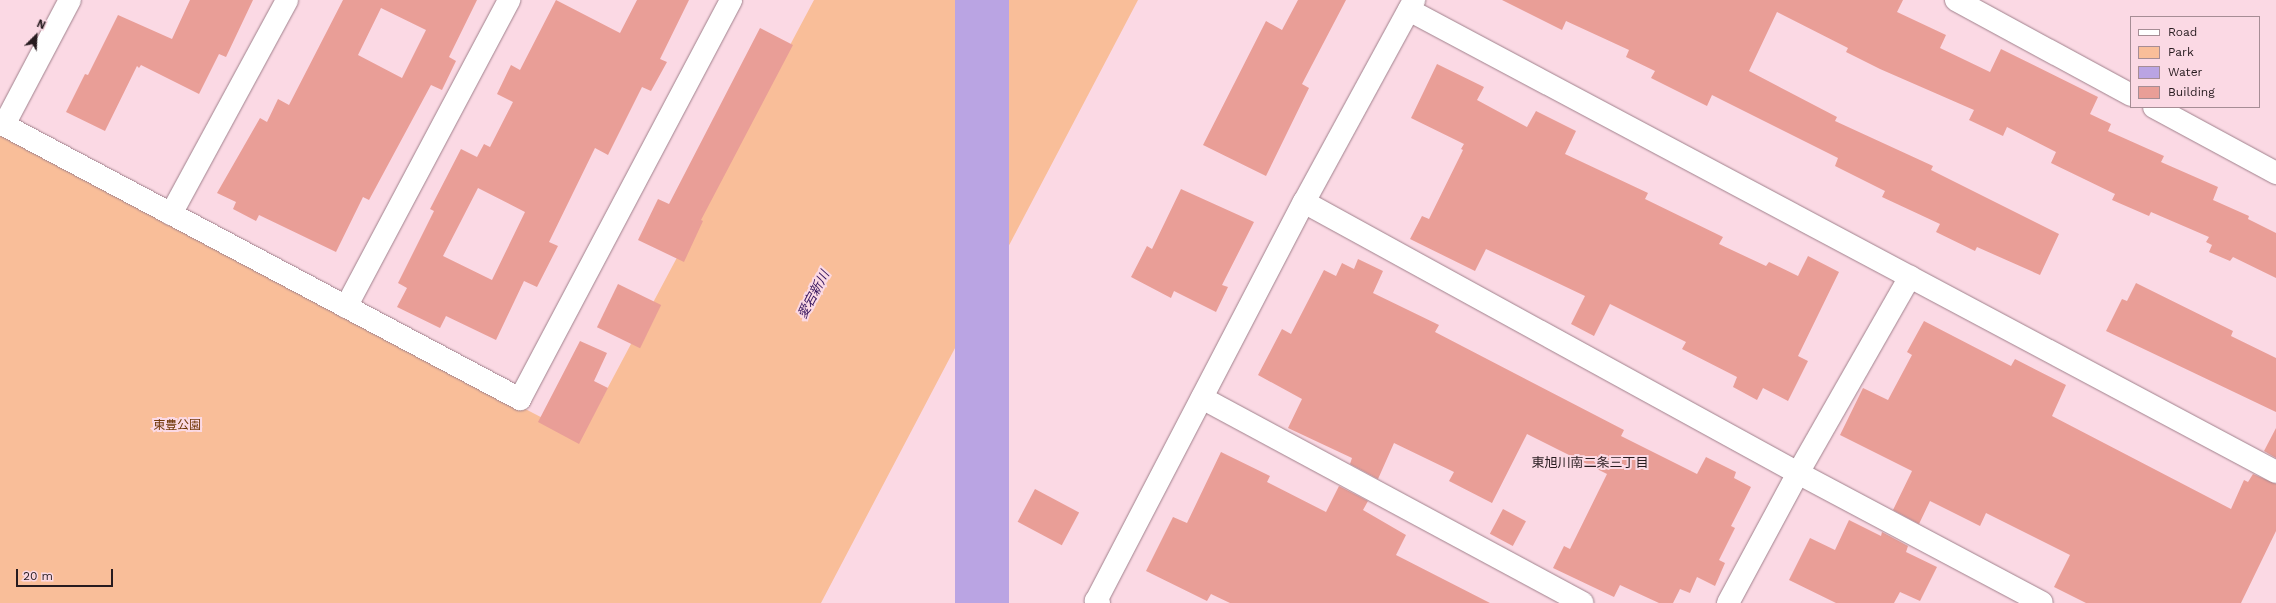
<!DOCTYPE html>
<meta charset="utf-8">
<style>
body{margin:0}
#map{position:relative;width:2276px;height:603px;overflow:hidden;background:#fbd9e4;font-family:"Work Sans","Noto Sans JP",sans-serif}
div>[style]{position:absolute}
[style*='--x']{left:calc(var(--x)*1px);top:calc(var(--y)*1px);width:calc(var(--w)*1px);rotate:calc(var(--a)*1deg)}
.green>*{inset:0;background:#f9be99}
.water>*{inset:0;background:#baa4e3;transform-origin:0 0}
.building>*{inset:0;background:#e99e97;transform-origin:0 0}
.roads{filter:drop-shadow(0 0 1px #a0818c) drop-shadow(0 0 1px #a0818c)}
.minor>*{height:22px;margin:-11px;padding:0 11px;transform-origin:11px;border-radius:11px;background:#fff}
span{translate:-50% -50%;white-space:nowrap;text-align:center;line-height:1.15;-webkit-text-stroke:4px #fbd9e4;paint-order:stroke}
.park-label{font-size:12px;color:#703708}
.water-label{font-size:13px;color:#36145d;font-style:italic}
.neighbourhood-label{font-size:13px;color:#271b1f}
.legend{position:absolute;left:2130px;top:16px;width:130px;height:92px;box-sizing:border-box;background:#fbd9e4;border:1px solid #a68d95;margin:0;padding:5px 7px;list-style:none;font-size:12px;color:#271b1f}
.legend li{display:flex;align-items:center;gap:8px;height:20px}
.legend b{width:20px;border:1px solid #a68d95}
.north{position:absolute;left:16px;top:16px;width:40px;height:40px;-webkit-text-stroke:3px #fbd9e4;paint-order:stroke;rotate:24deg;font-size:11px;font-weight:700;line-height:16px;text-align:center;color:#271b1f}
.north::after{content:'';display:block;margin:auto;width:14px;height:18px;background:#271b1f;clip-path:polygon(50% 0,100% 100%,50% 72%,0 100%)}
.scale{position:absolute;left:16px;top:569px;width:97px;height:18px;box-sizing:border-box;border:2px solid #271b1f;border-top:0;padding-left:5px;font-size:12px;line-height:14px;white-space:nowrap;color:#271b1f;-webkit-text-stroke:3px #fbd9e4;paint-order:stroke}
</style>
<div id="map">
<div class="green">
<div style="clip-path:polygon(814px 0,1138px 0,821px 603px,0 603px,0 135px,581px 438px)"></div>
</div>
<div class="water">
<div style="left:955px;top:0;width:54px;height:680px"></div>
</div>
<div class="building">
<div style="clip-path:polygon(190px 0,253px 0,226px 57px,219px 54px,199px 94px,141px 65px,139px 68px,137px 66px,105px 131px,66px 112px,85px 74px,88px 75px,118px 15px,172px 39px)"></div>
<div style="clip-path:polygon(evenodd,343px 0,477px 0,449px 57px,456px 61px,442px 90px,431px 85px,369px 200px,363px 197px,336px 252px,259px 215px,256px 221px,233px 209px,236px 202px,217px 193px,260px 118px,267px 122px,278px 99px,289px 105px,343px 0,381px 8px,426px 30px,402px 78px,358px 55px,381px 8px)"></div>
<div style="clip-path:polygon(evenodd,556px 0,620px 33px,637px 0,689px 0,660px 59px,667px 62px,651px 91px,642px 87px,608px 155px,595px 148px,549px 242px,558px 246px,537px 287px,524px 281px,496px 340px,446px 316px,440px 328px,397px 307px,407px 288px,398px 283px,434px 211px,430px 209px,461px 149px,477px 157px,484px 144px,490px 147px,513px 102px,497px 94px,511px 65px,520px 70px,556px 0,478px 188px,525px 212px,492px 280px,443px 256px,478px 188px)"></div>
<div style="clip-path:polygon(1298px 0,1346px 0,1302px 84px,1309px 88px,1266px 176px,1203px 145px,1266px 21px,1282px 30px)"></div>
<div style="clip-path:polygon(1502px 0,1903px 0,1897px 12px,1946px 35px,1940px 48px,1990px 72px,2001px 49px,2098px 97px,2090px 114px,2111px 124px,2108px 131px,2164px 156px,2161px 162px,2218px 187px,2213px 200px,2249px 216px,2248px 219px,2276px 233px,2276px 278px,2233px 257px,2230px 261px,2209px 252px,2212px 245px,2206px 242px,2209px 237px,2151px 212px,2149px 216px,2112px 200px,2115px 194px,2051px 163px,2056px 152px,2007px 127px,2003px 136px,1969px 120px,1974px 110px,1880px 69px,1846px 52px,1848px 48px,1777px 12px,1749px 71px,1837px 117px,1835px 121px,1933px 166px,1931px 170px,2059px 234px,2040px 275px,1977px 247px,1975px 251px,1936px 232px,1940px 224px,1882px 197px,1885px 191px,1835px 166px,1838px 158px,1712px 95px,1707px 106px,1651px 78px,1655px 71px,1626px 57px,1629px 50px,1566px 21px,1562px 30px)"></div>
<div style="clip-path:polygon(760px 28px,793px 45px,701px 220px,703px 221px,684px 262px,638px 240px,658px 199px,669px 204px)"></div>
<div style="clip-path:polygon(1437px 64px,1484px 87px,1477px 100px,1527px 127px,1536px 111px,1576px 131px,1565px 154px,1648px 193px,1645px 199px,1723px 237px,1719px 244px,1766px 266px,1769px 262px,1798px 276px,1808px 256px,1839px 272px,1798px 356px,1808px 361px,1788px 401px,1763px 388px,1757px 400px,1733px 387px,1737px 377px,1682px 349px,1686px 342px,1610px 304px,1594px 336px,1571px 324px,1585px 296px,1486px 249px,1475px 271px,1410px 239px,1422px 216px,1429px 219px,1463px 150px,1461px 149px,1464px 144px,1411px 118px)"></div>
<div style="clip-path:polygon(1181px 189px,1254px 222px,1222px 285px,1228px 287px,1216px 312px,1174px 291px,1171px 298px,1131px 277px,1147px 246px,1152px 249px)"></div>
<div style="clip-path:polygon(1358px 259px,1383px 271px,1373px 293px,1439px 325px,1435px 332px,1624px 430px,1621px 436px,1697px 474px,1706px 457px,1736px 472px,1734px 478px,1751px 487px,1731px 526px,1735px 528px,1719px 560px,1725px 563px,1715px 586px,1697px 577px,1690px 593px,1680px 589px,1673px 603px,1659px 603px,1620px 585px,1614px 597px,1553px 568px,1564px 546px,1570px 549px,1607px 474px,1527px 434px,1492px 503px,1449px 481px,1454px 472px,1394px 443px,1378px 479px,1350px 464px,1352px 458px,1288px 428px,1302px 399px,1258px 375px,1282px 329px,1291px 334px,1324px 270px,1336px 276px,1342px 263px,1354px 269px)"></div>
<div style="clip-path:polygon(2136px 283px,2233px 331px,2231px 336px,2276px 358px,2276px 412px,2106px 331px,2122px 299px,2127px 301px)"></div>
<div style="left:618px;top:284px;width:48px;height:48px;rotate:26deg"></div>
<div style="clip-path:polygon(1924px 321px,2011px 366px,2015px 359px,2066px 385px,2052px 416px,2231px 509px,2244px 480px,2248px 482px,2253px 474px,2276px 484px,2276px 531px,2241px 603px,2086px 603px,2054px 587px,2070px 555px,1986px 513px,1980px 526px,1930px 501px,1919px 524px,1893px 510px,1912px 471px,1840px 435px,1863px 388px,1888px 400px,1912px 355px,1907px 352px)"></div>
<div style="clip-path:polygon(580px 341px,607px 353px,594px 381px,608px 388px,579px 444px,538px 422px)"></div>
<div style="clip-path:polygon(2276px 428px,2276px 458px,2264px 451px)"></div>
<div style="clip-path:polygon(1221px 452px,1270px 476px,1267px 482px,1326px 512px,1339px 486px,1368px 501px,1363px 510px,1406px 535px,1396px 555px,1490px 603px,1230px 603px,1211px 594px,1207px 601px,1146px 571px,1173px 517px,1187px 523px)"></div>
<div style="left:1035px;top:489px;width:50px;height:37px;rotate:28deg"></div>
<div style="left:1503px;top:509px;width:26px;height:28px;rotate:28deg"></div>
<div style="clip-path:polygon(1849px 520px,1881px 536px,1882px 532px,1908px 546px,1906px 552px,1937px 567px,1920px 601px,1900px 592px,1894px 603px,1836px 603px,1789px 580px,1810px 538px,1835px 550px)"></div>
</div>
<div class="roads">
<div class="minor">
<div style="--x:1956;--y:0;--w:199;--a:28.5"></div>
<div style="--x:1409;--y:10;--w:982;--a:28.05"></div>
<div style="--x:2154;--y:107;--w:139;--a:28.4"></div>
<div style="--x:0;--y:123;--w:589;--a:27.96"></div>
<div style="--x:520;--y:399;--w:451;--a:-62.1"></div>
<div style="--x:4;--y:125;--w:141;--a:-62.2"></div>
<div style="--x:1304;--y:202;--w:563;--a:28.75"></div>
<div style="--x:1798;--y:473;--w:276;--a:28"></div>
<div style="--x:171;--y:214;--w:243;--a:-61.5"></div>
<div style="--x:346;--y:307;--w:348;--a:-62"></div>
<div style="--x:1202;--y:398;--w:432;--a:28.3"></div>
<div style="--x:1099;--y:603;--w:4;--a:-146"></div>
<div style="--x:1096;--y:601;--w:450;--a:-62.5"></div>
<div style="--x:1304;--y:202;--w:230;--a:-61.4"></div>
<div style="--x:1728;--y:603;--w:148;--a:-61.7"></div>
<div style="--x:1798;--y:473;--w:226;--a:-60.3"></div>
</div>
</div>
<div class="park-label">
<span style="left:177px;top:426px">東豊公園</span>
</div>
<div class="water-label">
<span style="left:814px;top:295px;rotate:-62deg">愛宕新川</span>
</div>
<div class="neighbourhood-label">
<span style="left:1590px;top:463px">東旭川南二条三丁目</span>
</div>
<ul class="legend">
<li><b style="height:5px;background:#fff"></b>Road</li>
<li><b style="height:11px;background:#f9be99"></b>Park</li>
<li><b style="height:11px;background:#baa4e3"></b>Water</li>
<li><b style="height:11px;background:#e99e97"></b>Building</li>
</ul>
<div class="north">N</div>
<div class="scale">20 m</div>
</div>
